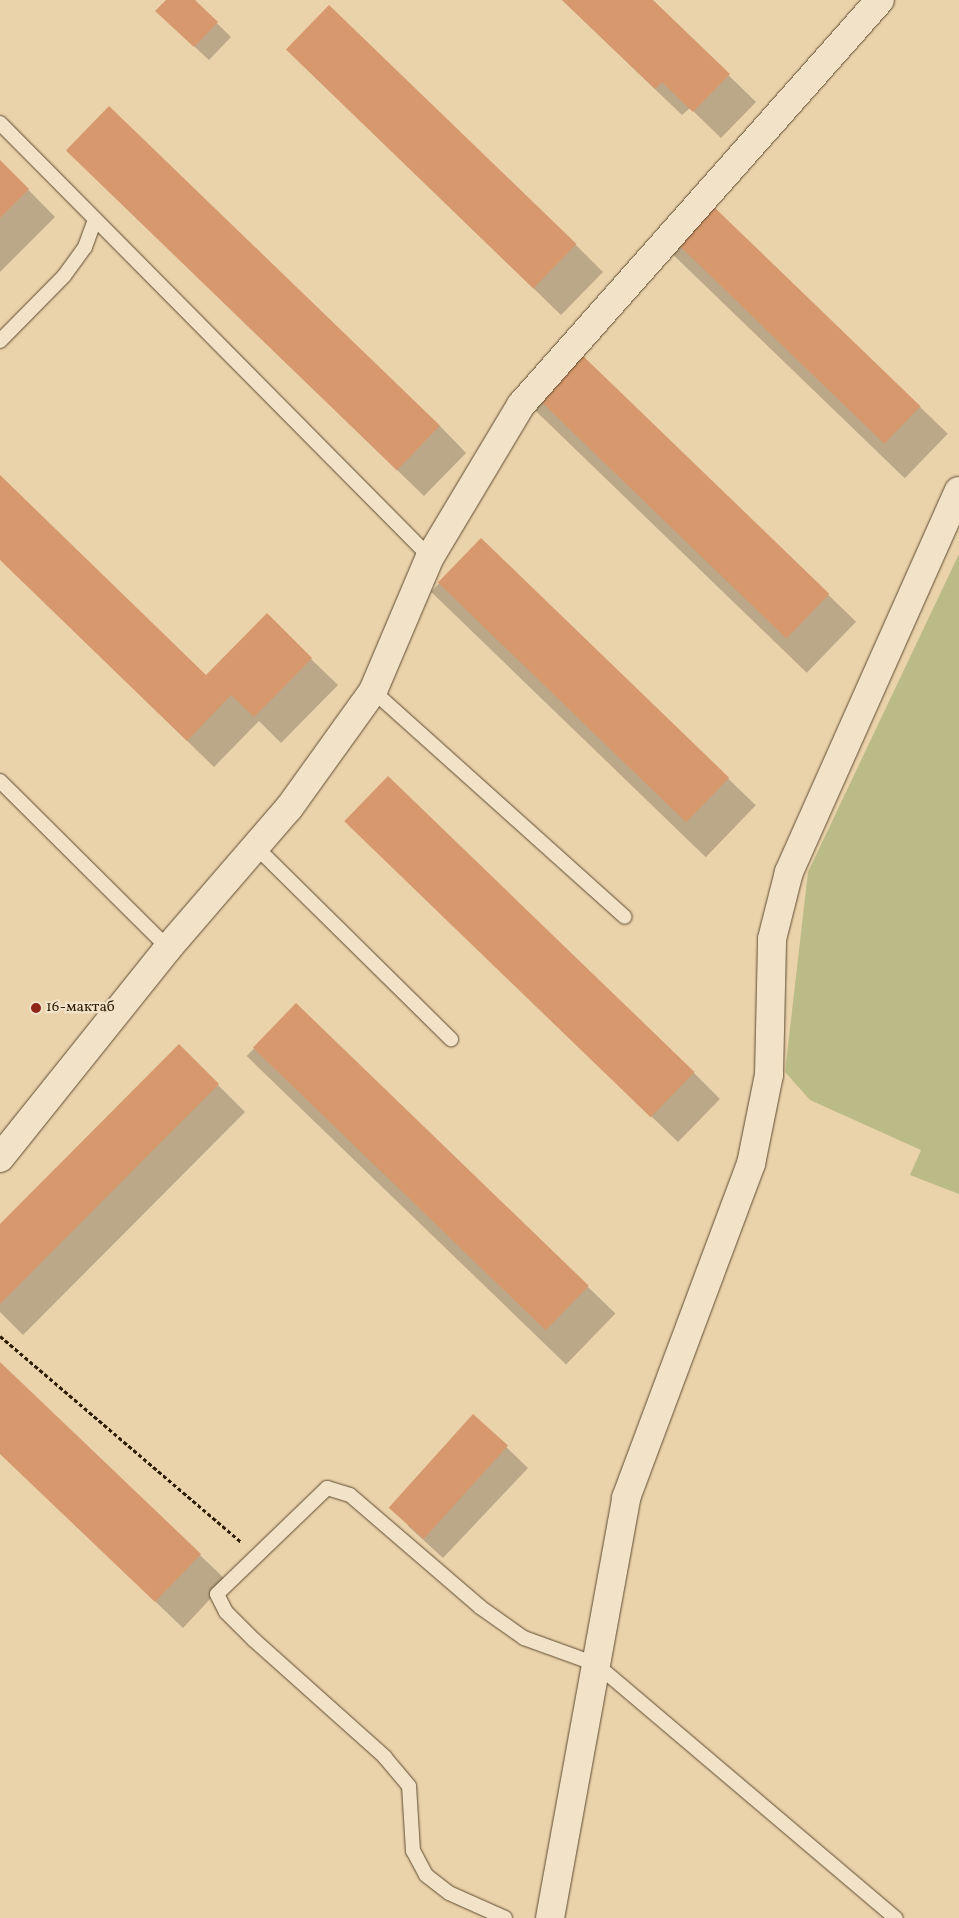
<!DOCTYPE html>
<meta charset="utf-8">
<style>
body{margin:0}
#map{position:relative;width:959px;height:1918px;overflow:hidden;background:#ead2ab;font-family:Vollkorn,serif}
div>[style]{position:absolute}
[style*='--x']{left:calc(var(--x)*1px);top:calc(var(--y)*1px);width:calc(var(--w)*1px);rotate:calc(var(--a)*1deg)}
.green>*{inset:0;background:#babb87}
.shadow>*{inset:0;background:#0003;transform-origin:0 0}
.building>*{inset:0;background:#d7986d;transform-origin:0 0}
.path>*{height:3px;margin-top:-1.5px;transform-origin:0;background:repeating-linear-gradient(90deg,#2f1e07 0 4px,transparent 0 6.5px)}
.roads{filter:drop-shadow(0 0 1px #5e4b30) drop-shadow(0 0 1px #5e4b30)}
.service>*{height:14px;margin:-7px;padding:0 7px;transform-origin:7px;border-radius:7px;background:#f1e2c8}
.minor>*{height:28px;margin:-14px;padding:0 14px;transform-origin:14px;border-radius:14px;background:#f1e2c8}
.dots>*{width:14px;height:14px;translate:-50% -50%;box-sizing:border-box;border:2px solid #f1e2c8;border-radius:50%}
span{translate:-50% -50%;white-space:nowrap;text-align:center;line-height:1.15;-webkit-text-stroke:4.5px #f1e2c8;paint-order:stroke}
.poi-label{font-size:15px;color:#2f1e07}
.left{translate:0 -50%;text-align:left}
</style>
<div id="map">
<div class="green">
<div style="clip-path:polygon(959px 554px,959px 1194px,910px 1175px,921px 1150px,810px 1100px,785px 1072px,808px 872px)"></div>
</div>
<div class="shadow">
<div style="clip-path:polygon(168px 0,193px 0,231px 37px,209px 60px,171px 25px)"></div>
<div style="clip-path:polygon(562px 0,651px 0,756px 102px,721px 138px,690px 108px,682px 115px)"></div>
<div style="clip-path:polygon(314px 76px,576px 245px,603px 272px,561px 315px)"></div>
<div style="clip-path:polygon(0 161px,55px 217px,0 272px)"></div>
<div style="clip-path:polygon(94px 177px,440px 426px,466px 453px,424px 496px)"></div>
<div style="left:714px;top:208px;width:325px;height:62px;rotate:44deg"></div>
<div style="left:582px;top:357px;width:381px;height:71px;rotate:44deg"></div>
<div style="clip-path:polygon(0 478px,206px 677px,311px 659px,338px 685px,281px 743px,259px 721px,214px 767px,0 559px)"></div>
<div style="left:481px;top:540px;width:382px;height:72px;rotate:44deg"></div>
<div style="clip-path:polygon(373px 848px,693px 1072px,720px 1099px,678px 1142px)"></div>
<div style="left:296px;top:1005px;width:444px;height:71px;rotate:44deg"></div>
<div style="clip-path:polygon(179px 1046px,245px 1112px,23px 1335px,0 1312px,0 1226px)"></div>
<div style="clip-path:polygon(0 1364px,227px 1581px,183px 1628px,0 1453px)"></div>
<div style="clip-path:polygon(473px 1415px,528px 1468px,443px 1558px,408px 1526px)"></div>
</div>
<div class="building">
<div style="clip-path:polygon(166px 0,195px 0,218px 22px,194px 47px,155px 11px)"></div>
<div style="clip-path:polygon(562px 0,653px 0,730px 74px,693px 112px,662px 82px,655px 89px)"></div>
<div style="left:329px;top:5px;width:344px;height:62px;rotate:44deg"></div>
<div style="left:109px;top:106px;width:460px;height:62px;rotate:44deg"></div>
<div style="clip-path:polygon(0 160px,29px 189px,0 218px)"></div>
<div style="left:714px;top:207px;width:287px;height:52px;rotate:44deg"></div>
<div style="left:582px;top:355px;width:344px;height:62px;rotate:44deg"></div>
<div style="clip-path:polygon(0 475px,206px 675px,267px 613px,312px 658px,254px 717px,231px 695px,187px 741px,0 560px)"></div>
<div style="left:481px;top:538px;width:345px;height:62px;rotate:44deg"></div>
<div style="left:388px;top:776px;width:426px;height:63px;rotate:44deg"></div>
<div style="left:296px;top:1003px;width:407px;height:62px;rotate:44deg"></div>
<div style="clip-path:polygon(179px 1044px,219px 1084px,0 1304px,0 1224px)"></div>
<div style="clip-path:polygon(0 1362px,201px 1554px,155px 1602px,0 1454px)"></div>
<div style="left:473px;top:1414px;width:47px;height:126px;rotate:42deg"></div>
</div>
<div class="path">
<div style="--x:0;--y:1336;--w:317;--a:40.5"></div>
</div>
<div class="roads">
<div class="service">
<div style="--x:0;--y:123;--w:611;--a:45.27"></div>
<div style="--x:0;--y:341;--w:91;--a:-45.4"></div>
<div style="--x:64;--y:276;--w:36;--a:-54"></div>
<div style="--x:85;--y:247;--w:29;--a:-70"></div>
<div style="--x:373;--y:691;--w:338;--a:41.9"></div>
<div style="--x:0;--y:781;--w:237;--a:44.8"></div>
<div style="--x:256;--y:847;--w:274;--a:44.6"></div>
<div style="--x:505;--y:1918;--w:61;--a:-155.9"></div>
<div style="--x:449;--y:1893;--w:29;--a:-142"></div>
<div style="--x:426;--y:1875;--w:27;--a:-118"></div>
<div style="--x:413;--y:1851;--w:65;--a:-93.5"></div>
<div style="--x:409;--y:1786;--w:38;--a:-130"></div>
<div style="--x:385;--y:1757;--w:176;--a:-138.2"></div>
<div style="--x:254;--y:1640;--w:40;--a:-135"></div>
<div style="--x:226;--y:1612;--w:20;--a:-117"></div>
<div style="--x:217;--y:1594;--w:153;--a:-43.9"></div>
<div style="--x:327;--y:1488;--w:24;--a:17"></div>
<div style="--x:350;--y:1495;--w:172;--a:40.7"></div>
<div style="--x:480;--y:1607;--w:54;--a:35.2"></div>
<div style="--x:524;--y:1638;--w:77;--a:19.9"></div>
<div style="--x:596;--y:1664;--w:393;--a:40.3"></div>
</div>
<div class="minor">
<div style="--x:0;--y:1158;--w:269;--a:-51.3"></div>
<div style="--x:168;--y:948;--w:185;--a:-49.2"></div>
<div style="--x:289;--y:808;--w:144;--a:-54.3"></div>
<div style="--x:373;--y:691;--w:146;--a:-67"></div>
<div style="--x:430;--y:557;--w:177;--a:-59.1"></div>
<div style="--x:521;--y:405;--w:541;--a:-48.45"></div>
<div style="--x:550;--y:1918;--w:427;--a:-79.7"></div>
<div style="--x:626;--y:1498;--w:357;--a:-69.5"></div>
<div style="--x:751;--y:1164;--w:91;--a:-78.6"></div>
<div style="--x:769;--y:1075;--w:136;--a:-88.7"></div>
<div style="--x:772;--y:939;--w:69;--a:-75.8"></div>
<div style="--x:789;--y:872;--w:417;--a:-66"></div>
</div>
</div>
<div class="dots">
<div style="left:36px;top:1008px;background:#8f2418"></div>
</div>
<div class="poi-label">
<span class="left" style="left:46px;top:1008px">16-мактаб</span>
</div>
</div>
